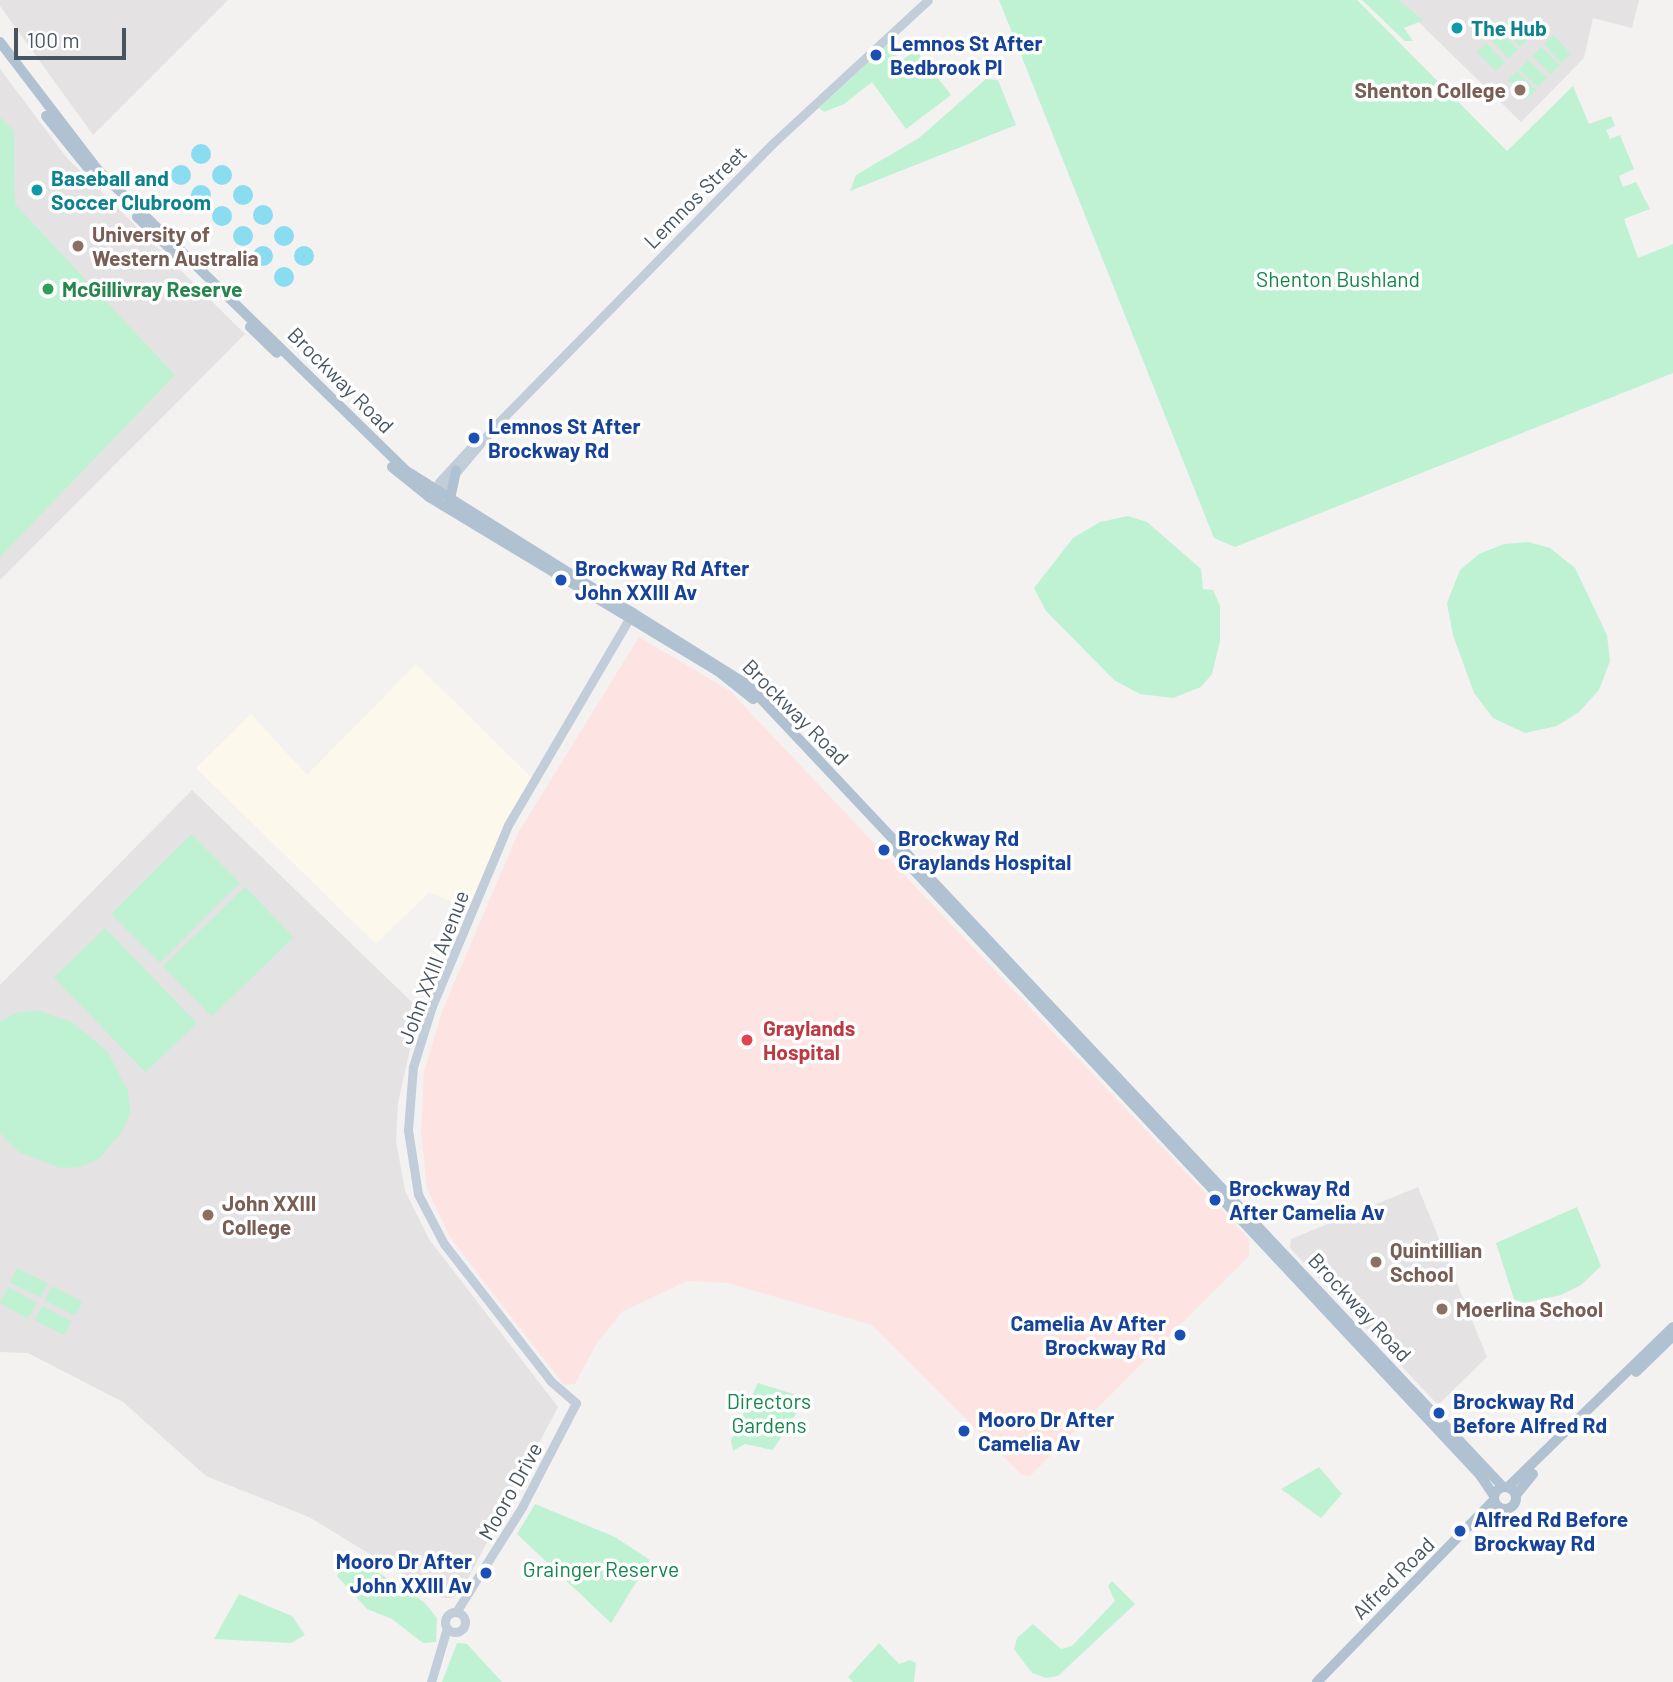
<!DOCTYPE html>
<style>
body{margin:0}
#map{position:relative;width:1673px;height:1682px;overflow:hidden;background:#f4f1f1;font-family:Barlow,sans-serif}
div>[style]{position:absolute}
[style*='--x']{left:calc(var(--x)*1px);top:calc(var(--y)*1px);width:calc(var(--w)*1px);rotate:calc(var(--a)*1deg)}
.commercial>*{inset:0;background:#fdf8ec}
.education>*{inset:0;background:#e5e2e3}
.medical>*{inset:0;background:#fde4e2}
.green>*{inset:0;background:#bff2d2;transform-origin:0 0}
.water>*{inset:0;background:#8addf1}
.round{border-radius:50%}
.secondary>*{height:9px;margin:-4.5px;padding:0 4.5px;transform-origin:4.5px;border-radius:4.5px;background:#c1cdd9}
.secondary>.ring{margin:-4.5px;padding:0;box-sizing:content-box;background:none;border:9px solid #c1cdd9;border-radius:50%}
.primary>*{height:10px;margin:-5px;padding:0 5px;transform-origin:5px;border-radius:5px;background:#b0c1d1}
.primary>.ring{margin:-5px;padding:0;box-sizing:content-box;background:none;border:10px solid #b0c1d1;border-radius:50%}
.dots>*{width:19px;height:19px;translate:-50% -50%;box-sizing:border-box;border:4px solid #fff;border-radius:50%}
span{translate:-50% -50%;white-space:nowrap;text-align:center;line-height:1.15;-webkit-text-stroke:7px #fff;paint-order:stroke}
.culture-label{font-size:21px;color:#0d838f;font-weight:700}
.left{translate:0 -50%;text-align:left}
.transit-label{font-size:21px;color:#164399;font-weight:700}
.right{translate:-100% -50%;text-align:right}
.education-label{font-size:21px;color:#785e54;font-weight:700}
.street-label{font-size:21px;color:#485560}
.park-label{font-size:21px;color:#13874b}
.leisure-label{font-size:21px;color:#27864d;font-weight:700}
.health-label{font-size:21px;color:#be3a42;font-weight:700}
.scale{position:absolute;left:14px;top:28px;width:112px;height:32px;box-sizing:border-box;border:4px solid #485560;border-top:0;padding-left:9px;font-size:21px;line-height:24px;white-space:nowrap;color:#485560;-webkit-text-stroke:5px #fff;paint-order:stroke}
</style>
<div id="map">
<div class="commercial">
<div style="clip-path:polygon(416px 664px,532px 778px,505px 824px,468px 909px,429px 892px,376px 944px,196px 768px,251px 714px,307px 775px)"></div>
</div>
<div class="education">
<div style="clip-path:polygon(0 0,228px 0,93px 135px,0 6px)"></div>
<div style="clip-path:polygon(1396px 0,1639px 0,1632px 28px,1593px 18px,1584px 58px,1521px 122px)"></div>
<div style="clip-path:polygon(0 69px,67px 158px,245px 334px,0 580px)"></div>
<div style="clip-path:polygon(192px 790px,419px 1009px,398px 1103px,396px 1141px,405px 1191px,429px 1239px,558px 1407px,461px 1592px,452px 1598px,442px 1598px,309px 1517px,206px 1476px,123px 1402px,28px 1353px,0 1352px,0 985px)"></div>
<div style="clip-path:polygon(1418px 1187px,1487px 1357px,1438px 1405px,1290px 1248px,1291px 1239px)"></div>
</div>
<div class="medical">
<div style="clip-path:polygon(639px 637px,730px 691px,1249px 1239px,1249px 1256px,1030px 1476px,1022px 1475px,872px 1325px,728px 1283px,687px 1281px,623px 1311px,597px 1343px,575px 1384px,564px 1385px,451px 1239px,427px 1189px,421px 1132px,424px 1071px,443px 1009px,518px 833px)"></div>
</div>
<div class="green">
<div style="clip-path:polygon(999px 0,1357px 0,1507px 151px,1573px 86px,1589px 124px,1611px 116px,1615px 126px,1606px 130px,1610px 139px,1620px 135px,1634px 169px,1619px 176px,1623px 187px,1636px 182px,1650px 209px,1624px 219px,1638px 258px,1673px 244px,1673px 373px,1235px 547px,1214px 538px)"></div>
<div style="clip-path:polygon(1362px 0,1398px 0,1424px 20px,1404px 28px,1413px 41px,1405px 41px)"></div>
<div style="left:1511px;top:18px;width:27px;height:14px;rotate:45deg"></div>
<div style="left:1499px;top:30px;width:27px;height:13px;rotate:45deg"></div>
<div style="left:1553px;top:35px;width:26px;height:13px;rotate:47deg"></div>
<div style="left:1486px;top:43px;width:27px;height:13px;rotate:45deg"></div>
<div style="clip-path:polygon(887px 45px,901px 61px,916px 50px,951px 95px,906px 129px,872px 82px,844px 104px,824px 112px,819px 108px)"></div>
<div style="left:1541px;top:47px;width:26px;height:13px;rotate:43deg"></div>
<div style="left:1528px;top:60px;width:26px;height:13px;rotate:43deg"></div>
<div style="left:1517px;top:71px;width:27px;height:13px;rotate:45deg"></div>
<div style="clip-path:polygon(986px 79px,998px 80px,1016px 125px,850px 191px,856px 175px,919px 138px)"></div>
<div style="clip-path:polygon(0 117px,14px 131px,15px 204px,175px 375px,0 557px)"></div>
<div style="clip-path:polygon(1128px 516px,1147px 522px,1201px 569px,1203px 589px,1213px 590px,1220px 606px,1220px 641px,1212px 674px,1201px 687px,1173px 698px,1140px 694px,1114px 680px,1046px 611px,1034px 588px,1073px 538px,1100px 522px)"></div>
<div style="clip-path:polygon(1528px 542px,1550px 548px,1575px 568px,1607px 635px,1610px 661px,1599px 690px,1579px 712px,1557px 726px,1525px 733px,1493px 718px,1474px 693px,1453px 635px,1447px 603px,1460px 570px,1479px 554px,1504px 544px)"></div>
<div style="left:191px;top:834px;width:69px;height:113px;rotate:45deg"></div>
<div style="left:245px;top:887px;width:70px;height:114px;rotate:46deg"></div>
<div style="left:105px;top:928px;width:132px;height:71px;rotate:46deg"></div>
<div style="clip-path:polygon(39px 1011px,72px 1022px,107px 1051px,128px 1091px,130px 1113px,122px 1132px,99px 1159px,80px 1167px,60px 1168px,19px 1152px,0 1133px,0 1021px,19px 1012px)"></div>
<div style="clip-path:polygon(1577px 1207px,1601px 1266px,1581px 1285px,1561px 1295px,1524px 1303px,1514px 1299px,1496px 1243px)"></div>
<div style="left:17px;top:1268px;width:34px;height:16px;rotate:26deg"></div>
<div style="left:52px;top:1286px;width:34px;height:16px;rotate:27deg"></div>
<div style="left:8px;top:1287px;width:33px;height:18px;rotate:29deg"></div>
<div style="left:42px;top:1306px;width:33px;height:16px;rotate:27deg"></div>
<div style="clip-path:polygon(758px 1383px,806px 1398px,773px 1450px,745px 1444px,733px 1451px,731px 1440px)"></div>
<div style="clip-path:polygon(1319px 1467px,1342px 1494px,1321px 1518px,1281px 1489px)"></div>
<div style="clip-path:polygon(535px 1504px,615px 1537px,650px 1560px,611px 1623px,517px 1534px)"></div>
<div style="clip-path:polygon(348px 1553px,424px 1602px,437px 1618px,436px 1642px,423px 1643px,392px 1619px,367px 1609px,337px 1576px)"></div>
<div style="clip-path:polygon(1112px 1581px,1135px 1604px,1058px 1676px,1046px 1678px,1032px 1673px,1014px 1649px,1017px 1638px,1033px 1624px,1061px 1649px,1072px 1646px,1115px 1601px,1108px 1586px)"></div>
<div style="clip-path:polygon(239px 1594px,292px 1616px,305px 1635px,291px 1643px,214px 1639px)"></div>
<div style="clip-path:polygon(457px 1643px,467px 1644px,502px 1682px,442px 1682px)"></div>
<div style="clip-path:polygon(879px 1643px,899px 1664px,910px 1660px,916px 1663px,914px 1682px,853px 1682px,848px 1677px)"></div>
</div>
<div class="water">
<div class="round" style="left:191px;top:144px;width:20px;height:20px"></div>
<div class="round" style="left:212px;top:165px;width:20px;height:20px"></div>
<div class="round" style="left:171px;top:165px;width:20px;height:20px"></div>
<div class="round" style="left:233px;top:185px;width:20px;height:20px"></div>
<div class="round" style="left:191px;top:185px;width:20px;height:20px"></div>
<div class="round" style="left:253px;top:205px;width:20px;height:20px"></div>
<div class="round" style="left:212px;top:206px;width:20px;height:20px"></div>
<div class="round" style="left:233px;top:226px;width:20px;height:20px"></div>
<div class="round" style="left:274px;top:226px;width:20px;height:20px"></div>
<div class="round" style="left:253px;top:246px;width:20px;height:20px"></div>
<div class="round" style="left:294px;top:246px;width:20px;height:20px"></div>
<div class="round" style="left:274px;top:267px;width:20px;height:20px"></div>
</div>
<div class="secondary">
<div style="--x:439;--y:482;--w:56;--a:-47.2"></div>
<div style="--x:437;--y:495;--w:89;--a:-50"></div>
<div style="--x:494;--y:427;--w:397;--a:-45.5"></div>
<div style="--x:772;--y:144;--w:212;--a:-42.7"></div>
<div class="ring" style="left:445px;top:1612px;width:11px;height:11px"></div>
<div style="--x:456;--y:1612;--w:124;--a:-57.8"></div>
<div style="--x:522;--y:1507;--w:117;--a:-62.6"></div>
<div style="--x:576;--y:1403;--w:35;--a:-139"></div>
<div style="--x:550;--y:1380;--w:172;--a:-127.9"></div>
<div style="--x:444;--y:1244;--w:56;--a:-117.5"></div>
<div style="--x:418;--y:1194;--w:65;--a:-98.9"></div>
<div style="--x:408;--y:1130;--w:63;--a:-85.5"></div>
<div style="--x:413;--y:1067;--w:64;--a:-72.7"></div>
<div style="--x:432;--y:1006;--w:196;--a:-67.2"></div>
<div style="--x:508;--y:825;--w:247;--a:-59.6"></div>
<div style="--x:431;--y:1682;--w:56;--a:-73.5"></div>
</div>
<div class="primary">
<div style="--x:0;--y:42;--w:160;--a:52.6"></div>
<div style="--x:97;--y:169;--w:431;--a:44.3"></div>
<div style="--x:405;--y:470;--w:405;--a:32.1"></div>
<div style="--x:748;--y:685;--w:1101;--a:46.73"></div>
<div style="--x:46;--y:116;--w:65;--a:51.2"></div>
<div style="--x:137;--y:217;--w:62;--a:43.7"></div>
<div style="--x:250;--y:327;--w:37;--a:44"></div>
<div style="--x:392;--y:467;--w:48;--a:39"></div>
<div style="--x:429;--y:497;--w:337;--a:31.1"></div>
<div style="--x:718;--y:671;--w:45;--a:38.7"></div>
<div style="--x:450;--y:499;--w:29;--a:-78"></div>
<div style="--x:895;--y:850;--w:856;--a:46.89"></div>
<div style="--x:1480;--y:1475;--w:25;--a:56"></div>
<div style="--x:1636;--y:1372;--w:52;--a:-44.2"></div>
<div class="ring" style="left:1494px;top:1487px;width:12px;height:12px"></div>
<div style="--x:1508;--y:1487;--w:230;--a:-44.1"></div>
<div style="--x:1516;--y:1495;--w:27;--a:-51"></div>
<div style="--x:1483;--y:1524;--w:23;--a:-40"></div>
<div style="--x:1317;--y:1682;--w:254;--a:-45.8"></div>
</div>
<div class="dots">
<div style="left:1457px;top:28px;background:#0f9aa8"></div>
<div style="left:876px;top:55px;background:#1a4fb4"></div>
<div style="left:1520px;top:90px;background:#8d6e63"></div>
<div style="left:37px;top:190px;background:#0f9aa8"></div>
<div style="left:78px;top:246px;background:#8d6e63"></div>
<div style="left:48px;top:289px;background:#2e9e5b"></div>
<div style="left:474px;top:438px;background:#1a4fb4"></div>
<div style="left:561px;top:580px;background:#1a4fb4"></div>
<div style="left:884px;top:850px;background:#1a4fb4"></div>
<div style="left:747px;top:1040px;background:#e0444e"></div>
<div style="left:1215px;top:1200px;background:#1a4fb4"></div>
<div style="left:208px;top:1215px;background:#8d6e63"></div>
<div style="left:1376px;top:1262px;background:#8d6e63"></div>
<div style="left:1442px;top:1309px;background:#8d6e63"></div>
<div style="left:1180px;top:1335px;background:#1a4fb4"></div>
<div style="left:1439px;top:1413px;background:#1a4fb4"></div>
<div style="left:964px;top:1431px;background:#1a4fb4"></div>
<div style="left:1460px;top:1531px;background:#1a4fb4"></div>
<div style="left:486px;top:1573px;background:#1a4fb4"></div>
</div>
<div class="culture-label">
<span class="left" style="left:1471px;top:28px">The Hub</span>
<span class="left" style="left:51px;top:190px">Baseball and<br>Soccer Clubroom</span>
</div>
<div class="transit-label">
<span class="left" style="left:890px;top:55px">Lemnos St After<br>Bedbrook Pl</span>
<span class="left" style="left:488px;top:438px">Lemnos St After<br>Brockway Rd</span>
<span class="left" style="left:575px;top:580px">Brockway Rd After<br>John XXIII Av</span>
<span class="left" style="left:898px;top:850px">Brockway Rd<br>Graylands Hospital</span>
<span class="left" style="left:1229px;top:1200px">Brockway Rd<br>After Camelia Av</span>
<span class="right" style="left:1166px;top:1335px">Camelia Av After<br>Brockway Rd</span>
<span class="left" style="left:1453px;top:1413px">Brockway Rd<br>Before Alfred Rd</span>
<span class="left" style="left:978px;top:1431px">Mooro Dr After<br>Camelia Av</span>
<span class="left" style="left:1474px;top:1531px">Alfred Rd Before<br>Brockway Rd</span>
<span class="right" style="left:472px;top:1573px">Mooro Dr After<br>John XXIII Av</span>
</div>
<div class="education-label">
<span class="right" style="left:1506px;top:90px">Shenton College</span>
<span class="left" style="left:92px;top:246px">University of<br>Western Australia</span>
<span class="left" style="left:222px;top:1215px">John XXIII<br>College</span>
<span class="left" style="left:1390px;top:1262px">Quintillian<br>School</span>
<span class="left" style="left:1456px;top:1309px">Moerlina School</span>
</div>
<div class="street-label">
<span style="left:695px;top:197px;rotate:-45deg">Lemnos Street</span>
<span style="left:341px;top:380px;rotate:45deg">Brockway Road</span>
<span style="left:796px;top:712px;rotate:45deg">Brockway Road</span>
<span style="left:433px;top:967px;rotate:-69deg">John XXIII Avenue</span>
<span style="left:1360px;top:1307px;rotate:47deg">Brockway Road</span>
<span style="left:510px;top:1491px;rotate:-61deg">Mooro Drive</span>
<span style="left:1393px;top:1578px;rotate:-45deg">Alfred Road</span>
</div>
<div class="park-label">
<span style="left:1338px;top:279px">Shenton Bushland</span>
<span style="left:769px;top:1413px">Directors<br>Gardens</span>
<span style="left:601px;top:1569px">Grainger Reserve</span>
</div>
<div class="leisure-label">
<span class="left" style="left:62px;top:289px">McGillivray Reserve</span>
</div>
<div class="health-label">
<span class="left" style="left:763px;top:1040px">Graylands<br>Hospital</span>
</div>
<div class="scale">100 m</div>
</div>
